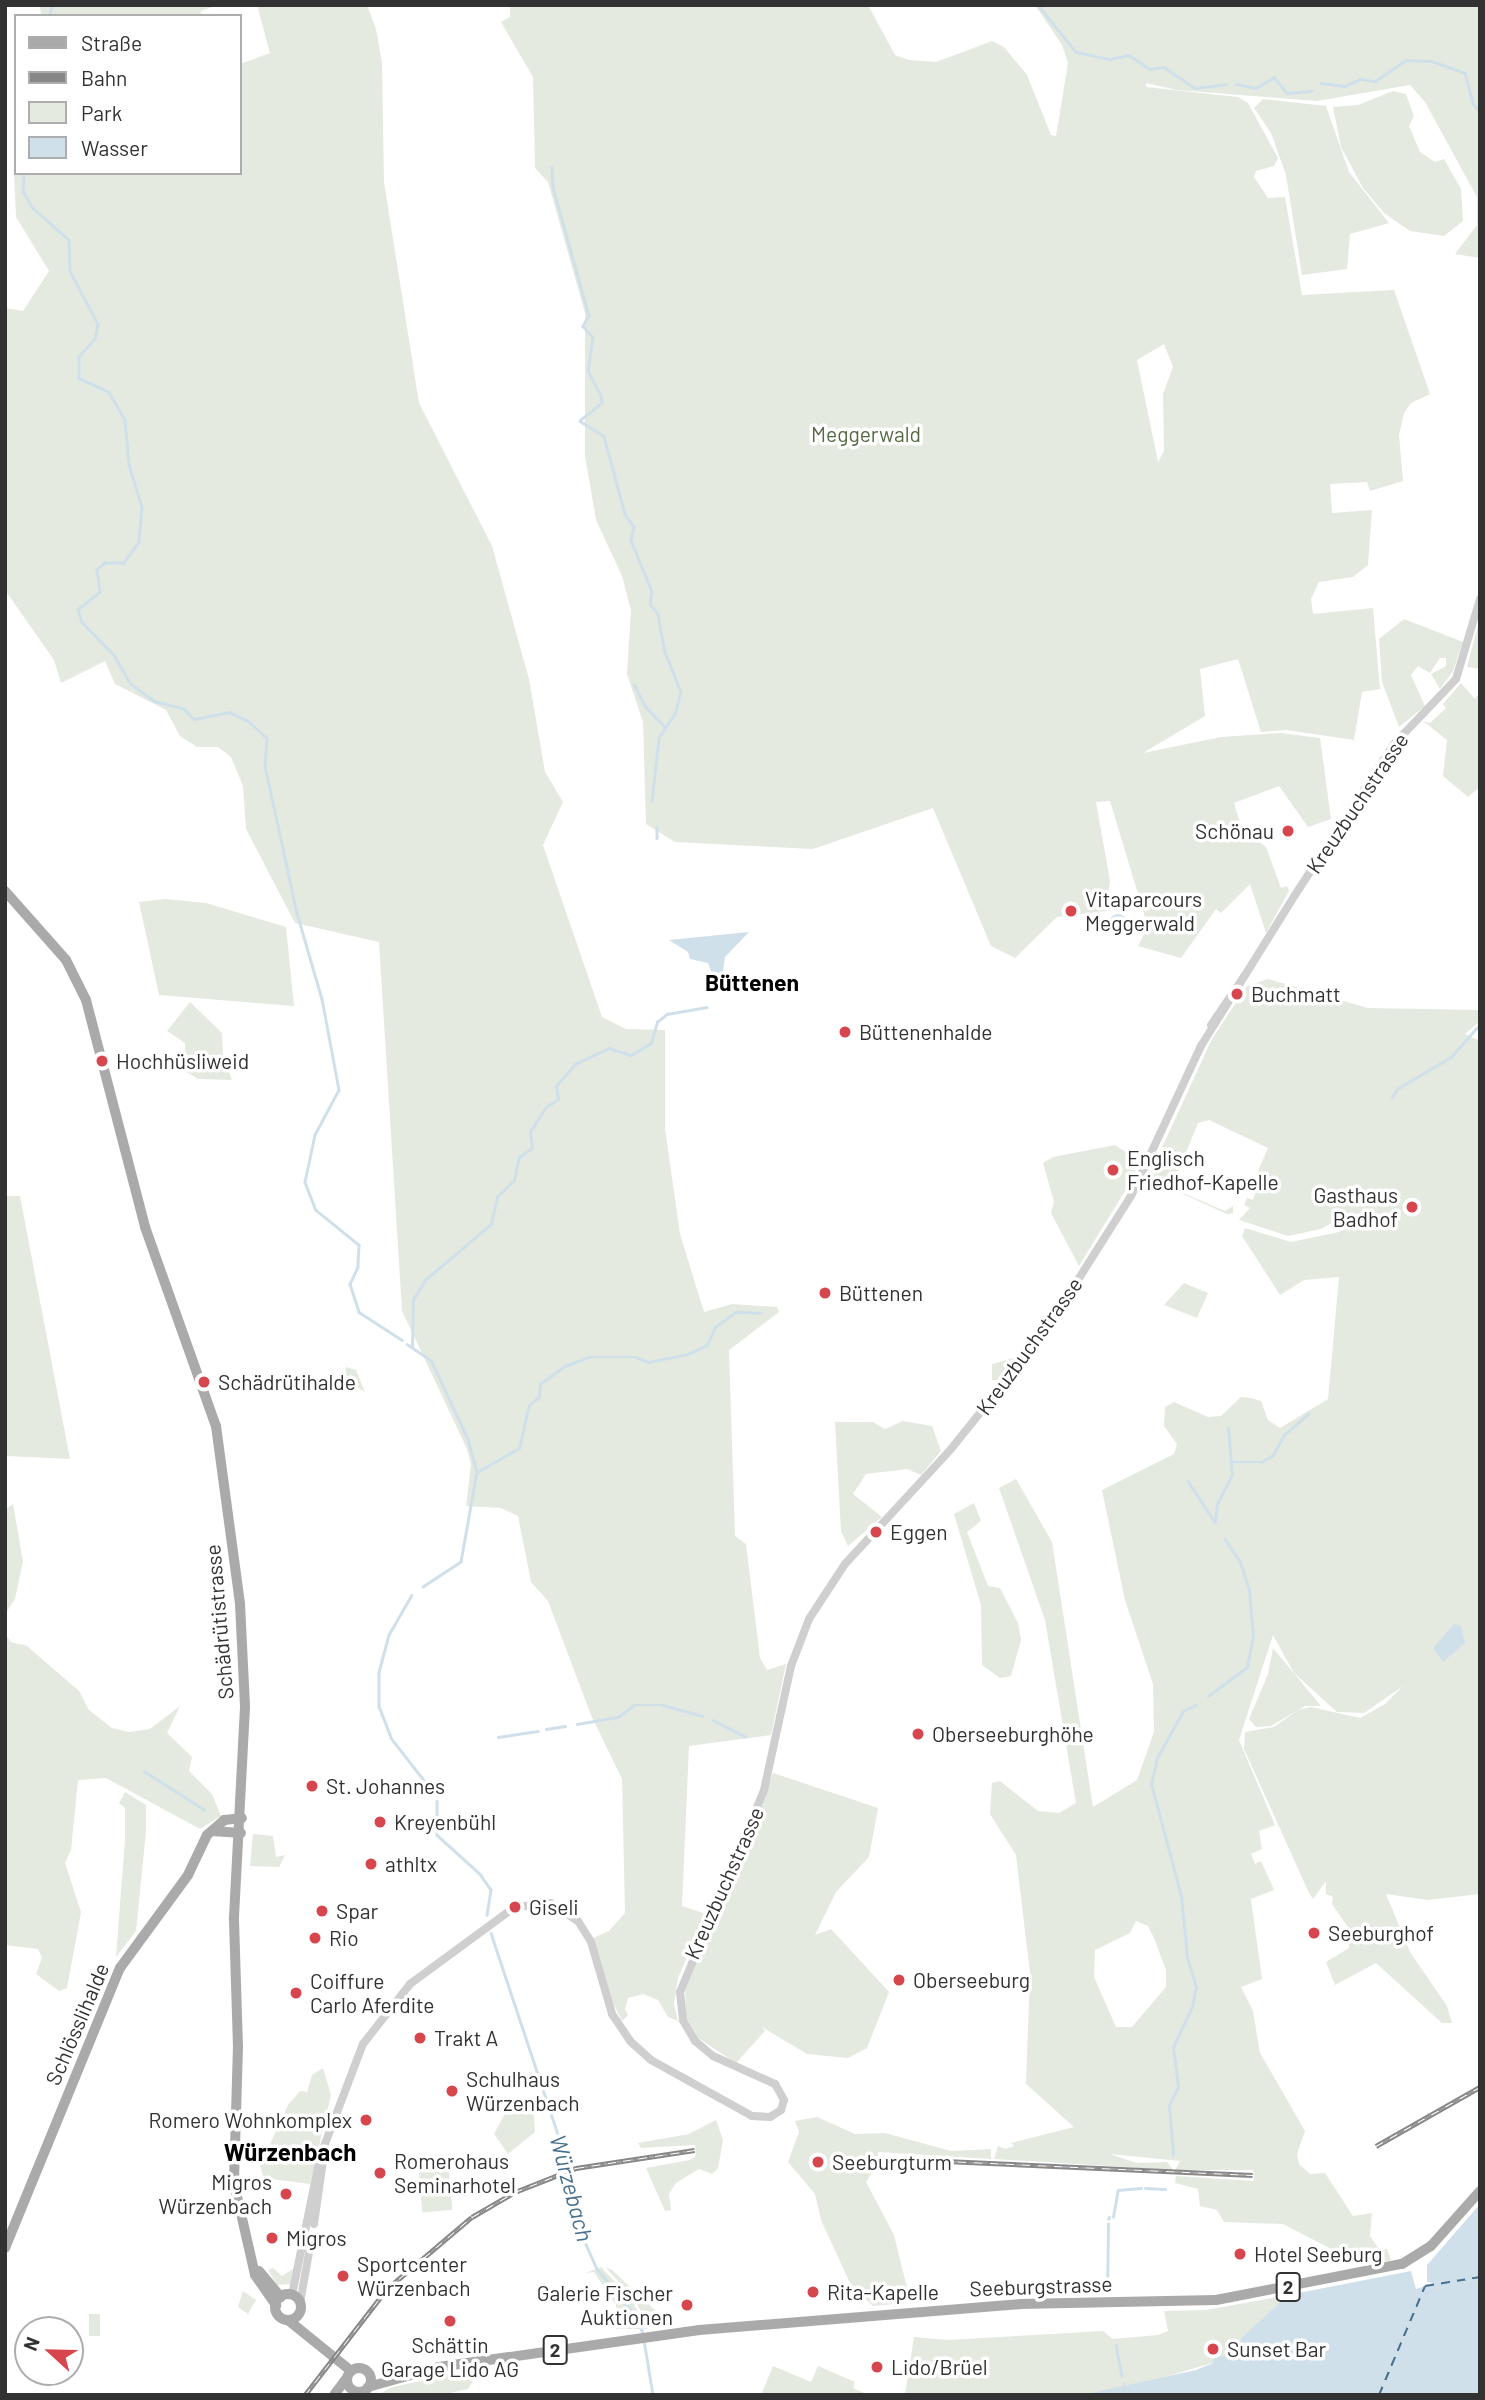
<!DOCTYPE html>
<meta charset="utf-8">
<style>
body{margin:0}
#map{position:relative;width:1485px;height:2400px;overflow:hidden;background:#fff;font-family:Barlow,sans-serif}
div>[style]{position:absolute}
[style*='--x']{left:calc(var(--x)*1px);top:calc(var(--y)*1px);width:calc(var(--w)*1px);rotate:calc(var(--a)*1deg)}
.green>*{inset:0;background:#e4eadf;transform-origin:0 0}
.water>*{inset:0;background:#d0e0eb}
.round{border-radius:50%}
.stream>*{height:2.5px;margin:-1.25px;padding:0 1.25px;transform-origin:1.25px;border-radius:1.25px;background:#d0e0eb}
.ferry>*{height:2px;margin-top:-1px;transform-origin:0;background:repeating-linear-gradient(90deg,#46708e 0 9px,transparent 0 16px)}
.minor>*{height:8px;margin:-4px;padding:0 4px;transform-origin:4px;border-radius:4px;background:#cfcfcf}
.major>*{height:10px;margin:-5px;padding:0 5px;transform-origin:5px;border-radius:5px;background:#aaa}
.major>.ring{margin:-5px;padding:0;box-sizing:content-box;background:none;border:10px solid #aaa;border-radius:50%}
.rail>*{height:5px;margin-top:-2.5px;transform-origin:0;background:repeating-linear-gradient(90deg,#fff 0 8px,#878787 0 16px);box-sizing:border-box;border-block:2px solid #878787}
.dots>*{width:19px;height:19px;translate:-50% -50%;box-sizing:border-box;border:4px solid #fff;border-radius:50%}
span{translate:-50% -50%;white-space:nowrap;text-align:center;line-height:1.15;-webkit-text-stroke:7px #fff;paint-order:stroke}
.shield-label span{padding:2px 5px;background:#fff;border:2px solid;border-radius:5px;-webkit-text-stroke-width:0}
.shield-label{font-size:19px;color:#323232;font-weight:700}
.park-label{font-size:21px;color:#546a42}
.street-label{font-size:21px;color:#323232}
.poi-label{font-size:21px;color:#323232}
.right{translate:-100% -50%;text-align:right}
.left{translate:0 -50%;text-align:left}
.neighbourhood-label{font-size:23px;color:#000;font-weight:700}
.water-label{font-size:23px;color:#46708e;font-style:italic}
.quarter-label{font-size:24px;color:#000;font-weight:700}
.frame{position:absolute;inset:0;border:7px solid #323232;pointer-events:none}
.legend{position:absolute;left:14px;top:14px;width:228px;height:161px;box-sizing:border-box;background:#fff;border:2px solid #adadad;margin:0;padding:9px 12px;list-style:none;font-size:21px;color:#323232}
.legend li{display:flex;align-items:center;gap:14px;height:35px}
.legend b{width:35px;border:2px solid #adadad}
.north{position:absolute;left:14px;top:2316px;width:70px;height:70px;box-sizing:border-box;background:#fff;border:2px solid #adadad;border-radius:50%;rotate:292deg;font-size:19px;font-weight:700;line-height:28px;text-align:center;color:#323232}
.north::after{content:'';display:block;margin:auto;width:24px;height:32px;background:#d7464d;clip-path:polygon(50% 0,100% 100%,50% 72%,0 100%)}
</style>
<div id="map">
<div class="green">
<div style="clip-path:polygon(40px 5px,218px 5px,201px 11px,200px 16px,41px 16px)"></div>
<div style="clip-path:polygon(257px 5px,367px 5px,376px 29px,382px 63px,384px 182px,419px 403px,492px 546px,529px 679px,545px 772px,563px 802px,543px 845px,602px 1017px,626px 1029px,665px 1030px,665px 1129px,680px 1234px,704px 1312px,732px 1304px,777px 1307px,779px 1312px,729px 1350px,735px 1536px,746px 1544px,760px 1658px,767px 1670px,786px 1664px,771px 1735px,689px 1746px,682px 1906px,706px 1914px,678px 1978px,674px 2004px,678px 2021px,668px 2017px,658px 2000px,643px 1994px,628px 1998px,625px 2009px,628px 2015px,622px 2021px,612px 2001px,593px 1938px,609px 1931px,625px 1913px,622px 1779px,591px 1715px,548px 1601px,531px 1582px,518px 1516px,501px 1508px,466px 1506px,471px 1464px,467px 1449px,402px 1311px,379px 942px,295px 923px,246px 829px,243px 786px,231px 757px,218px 747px,197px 747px,180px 736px,166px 710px,115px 684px,105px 661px,61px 683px,54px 660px,5px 590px,5px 308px,23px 311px,49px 271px,16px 217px,14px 173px,16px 160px,16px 173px,240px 173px,240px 64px,270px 53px)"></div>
<div style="clip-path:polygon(evenodd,510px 5px,868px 5px,895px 55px,909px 60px,936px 62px,992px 41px,1004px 47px,1027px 75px,1051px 135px,1056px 136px,1068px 63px,1062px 45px,1035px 5px,1480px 5px,1480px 258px,1455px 254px,1477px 225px,1477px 197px,1425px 102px,1410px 85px,1317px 101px,1177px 90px,1146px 83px,1146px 87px,1238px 97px,1248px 103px,1278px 158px,1274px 166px,1256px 171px,1254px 177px,1268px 198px,1285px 197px,1302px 295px,1394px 290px,1430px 394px,1411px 403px,1404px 413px,1399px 435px,1403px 481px,1370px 491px,1367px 482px,1330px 484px,1332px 513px,1372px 510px,1368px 565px,1353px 577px,1319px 582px,1311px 599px,1313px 614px,1373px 608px,1380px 689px,1362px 692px,1354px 740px,1286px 730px,1261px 732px,1238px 659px,1200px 669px,1205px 716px,1143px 753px,1221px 737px,1281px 733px,1320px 738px,1331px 819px,1308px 827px,1279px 786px,1234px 803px,1242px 829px,1266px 847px,1281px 888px,1287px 886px,1289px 891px,1266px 933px,1250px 884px,1221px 913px,1216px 909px,1181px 958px,1138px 946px,1148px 927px,1110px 801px,1096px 802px,1110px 881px,1106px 911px,1057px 917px,1015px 958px,991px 946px,933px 808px,813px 849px,675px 842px,646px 824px,643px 722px,627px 674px,631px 610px,622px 576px,596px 520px,585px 456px,585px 313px,548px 182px,535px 168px,533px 77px,501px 22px,510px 17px,510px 5px,1164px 344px,1173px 367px,1163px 394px,1164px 451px,1158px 462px,1137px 360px,1164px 344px)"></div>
<div style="clip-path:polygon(1393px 91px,1406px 94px,1414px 116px,1409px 126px,1420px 152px,1435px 162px,1444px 159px,1461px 189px,1463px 221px,1444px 236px,1410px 231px,1384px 213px,1363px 188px,1341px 147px,1333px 107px,1358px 105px)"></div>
<div style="clip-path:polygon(1263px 99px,1326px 106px,1349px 172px,1389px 223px,1350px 234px,1347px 269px,1302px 275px,1286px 175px,1271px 133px,1254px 108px)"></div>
<div style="clip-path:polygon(1480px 618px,1480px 669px,1467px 667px)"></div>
<div style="clip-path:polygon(1404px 619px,1463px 642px,1453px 671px,1440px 689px,1431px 674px,1446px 666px,1446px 658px,1440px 658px,1430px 673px,1418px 666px,1411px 675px,1425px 706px,1399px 727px,1382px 682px,1379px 639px)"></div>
<div style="clip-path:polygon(1461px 683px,1475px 699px,1480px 692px,1480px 787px,1468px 797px,1443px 776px,1447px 740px,1423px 721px,1430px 723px,1446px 708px,1443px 704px)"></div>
<div style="clip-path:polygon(165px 899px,206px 903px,286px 927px,294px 1006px,159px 995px,139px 902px)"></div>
<div style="clip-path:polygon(evenodd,1268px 979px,1368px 1008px,1480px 1010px,1480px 1021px,1465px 1034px,1480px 1041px,1480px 1894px,1428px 1900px,1386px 1894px,1410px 1952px,1447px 2006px,1452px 2023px,1442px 2023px,1376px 1963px,1335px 1985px,1326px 1962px,1349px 1948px,1348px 1927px,1332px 1904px,1333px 1897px,1326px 1894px,1326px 1881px,1313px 1899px,1309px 1893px,1244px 1749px,1245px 1732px,1274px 1727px,1298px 1710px,1311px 1707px,1360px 1718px,1385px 1704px,1403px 1686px,1364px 1713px,1337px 1712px,1294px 1673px,1273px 1635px,1239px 1740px,1275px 1825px,1259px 1831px,1262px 1849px,1251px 1854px,1255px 1864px,1261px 1861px,1274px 1890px,1251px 1899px,1262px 1979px,1241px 1987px,1253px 2011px,1260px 2053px,1305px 2131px,1297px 2154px,1299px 2164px,1310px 2174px,1325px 2173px,1353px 2216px,1372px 2213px,1370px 2236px,1379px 2249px,1387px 2249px,1391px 2260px,1383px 2262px,1372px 2256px,1337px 2252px,1283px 2224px,1224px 2222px,1217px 2210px,1200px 2206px,1198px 2189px,1175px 2183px,1176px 2176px,1254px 2181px,1253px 2170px,1175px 2170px,1180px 2161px,1110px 2154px,1137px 2163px,1167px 2162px,1173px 2170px,994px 2159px,998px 2146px,1005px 2149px,1014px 2146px,1011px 2143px,1074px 2127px,1026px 2084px,1030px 1973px,1016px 1855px,990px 1814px,992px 1783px,1000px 1781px,1038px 1811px,1059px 1813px,1076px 1803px,1045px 1620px,999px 1488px,1016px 1479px,1052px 1542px,1093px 1807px,1137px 1780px,1154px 1732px,1153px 1684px,1125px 1600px,1102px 1490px,1174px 1454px,1177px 1444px,1164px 1426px,1165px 1407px,1174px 1402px,1208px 1417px,1221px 1416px,1241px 1397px,1251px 1398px,1261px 1401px,1268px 1420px,1280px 1428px,1328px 1399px,1339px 1277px,1304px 1280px,1280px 1295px,1242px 1236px,1245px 1228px,1291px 1242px,1339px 1232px,1347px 1226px,1340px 1218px,1321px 1229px,1288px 1236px,1239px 1220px,1250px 1208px,1244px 1205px,1247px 1198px,1253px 1200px,1256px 1190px,1251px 1187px,1268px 1148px,1209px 1120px,1198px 1123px,1174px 1182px,1176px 1190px,1225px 1211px,1233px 1206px,1233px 1213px,1227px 1214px,1148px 1178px,1212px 1039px,1247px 986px,1268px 979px,1136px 1921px,1148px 1926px,1154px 1938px,1166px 1970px,1166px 1987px,1132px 2027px,1116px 2027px,1094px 1977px,1095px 1950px,1130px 1933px,1136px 1921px)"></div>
<div style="clip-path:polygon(190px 1002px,222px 1033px,223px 1055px,232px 1080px,198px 1079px,185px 1071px,185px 1043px,167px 1031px)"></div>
<div style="clip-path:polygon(1115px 1145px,1132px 1156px,1136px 1173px,1079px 1266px,1051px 1213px,1054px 1202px,1043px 1163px,1053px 1157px)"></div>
<div style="clip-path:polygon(5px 1196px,20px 1196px,70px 1459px,7px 1456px)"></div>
<div style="clip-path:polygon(1184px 1283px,1208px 1293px,1197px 1318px,1164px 1305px)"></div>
<div style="clip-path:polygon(1024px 1355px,1005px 1380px,992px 1380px,992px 1364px)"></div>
<div style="clip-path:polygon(346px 1367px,356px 1370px,365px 1392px,344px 1379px)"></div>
<div style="clip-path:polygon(903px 1421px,932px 1426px,941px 1451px,921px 1475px,907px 1469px,866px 1474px,853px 1494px,882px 1517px,848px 1546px,841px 1531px,835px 1422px,873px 1422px,885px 1429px)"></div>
<div style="clip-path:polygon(974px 1503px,981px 1521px,967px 1532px,988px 1586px,1000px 1588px,1018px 1623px,1021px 1640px,1011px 1676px,1000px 1678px,982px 1665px,981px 1605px,954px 1514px)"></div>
<div style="clip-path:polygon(13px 1504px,23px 1561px,15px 1599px,5px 1614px,5px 1510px)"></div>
<div style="clip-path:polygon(5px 1634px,11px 1642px,27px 1646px,79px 1691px,89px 1710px,112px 1728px,129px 1732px,150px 1729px,180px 1706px,167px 1733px,192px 1757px,189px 1771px,212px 1794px,221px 1816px,200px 1829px,106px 1778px,78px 1780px,71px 1850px,65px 1863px,81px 1912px,67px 1988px,59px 1991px,36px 1974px,42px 1958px,38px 1949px,5px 1945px)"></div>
<div style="clip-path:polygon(1273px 1648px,1321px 1706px,1305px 1706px,1271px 1726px,1256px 1727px,1249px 1719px,1268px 1674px)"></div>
<div style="clip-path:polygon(773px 1773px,878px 1808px,869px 1857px,836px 1892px,815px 1935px,831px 1929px,889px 1992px,867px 2048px,848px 2058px,807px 2054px,762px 2027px,765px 2031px,736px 2063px,698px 2038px,686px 2017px,685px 1988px)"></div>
<div style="clip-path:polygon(125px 1792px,146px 1805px,146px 1832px,136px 1931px,116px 1957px,125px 1840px,125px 1808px,119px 1803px)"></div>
<div style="clip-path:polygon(253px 1834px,273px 1836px,276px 1857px,285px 1855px,279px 1867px,250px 1866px)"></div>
<div style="clip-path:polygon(323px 2068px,331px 2095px,310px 2184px,264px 2178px,260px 2166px,288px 2105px,300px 2091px,307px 2092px,312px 2075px)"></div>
<div style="clip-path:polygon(533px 2102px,535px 2132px,508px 2154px,494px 2134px,509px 2106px)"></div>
<div style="clip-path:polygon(817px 2117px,855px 2134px,885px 2133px,951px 2151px,991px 2149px,991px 2159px,878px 2152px,878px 2163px,866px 2182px,894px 2235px,907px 2288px,905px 2303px,873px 2306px,851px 2285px,821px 2220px,815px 2194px,788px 2162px,799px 2132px,795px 2121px)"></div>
<div style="clip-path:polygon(716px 2120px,723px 2140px,718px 2168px,712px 2174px,699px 2169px,676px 2183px,669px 2194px,671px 2210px,665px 2211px,646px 2168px,690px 2160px,696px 2156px,695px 2145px,641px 2148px,638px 2143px,689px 2134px)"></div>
<div style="left:448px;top:2160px;width:50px;height:30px;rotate:85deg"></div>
<div style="clip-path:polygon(601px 2267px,631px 2299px,648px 2329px,616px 2329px,616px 2305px,594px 2272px,586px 2273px)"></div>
<div style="clip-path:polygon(605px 2267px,612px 2270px,672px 2326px,650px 2328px,633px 2297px)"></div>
<div style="clip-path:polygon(273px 2268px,282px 2276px,293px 2269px,291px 2284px,277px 2285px,268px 2270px)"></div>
<div style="clip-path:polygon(243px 2291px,256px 2300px,248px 2314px,238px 2307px)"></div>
<div style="clip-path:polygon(1288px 2295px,1242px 2337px,1232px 2357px,1145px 2383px,1082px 2395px,905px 2395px,914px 2337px,948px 2340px,1103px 2331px,1113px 2339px,1158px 2335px,1168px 2331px,1164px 2311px,1206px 2310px)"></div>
<div style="left:89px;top:2314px;width:11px;height:22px"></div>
<div style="clip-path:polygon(773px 2366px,811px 2382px,818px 2366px,855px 2382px,853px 2388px,869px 2395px,761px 2395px)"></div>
<div style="clip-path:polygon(464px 2372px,473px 2381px,468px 2389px,441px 2395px,378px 2395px,392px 2387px)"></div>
</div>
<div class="water">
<div class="round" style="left:1109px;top:914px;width:18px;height:18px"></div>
<div style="clip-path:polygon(749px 932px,725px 957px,723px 971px,730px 983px,724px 992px,722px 980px,712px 974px,708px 963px,690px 959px,688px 952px,669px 940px)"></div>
<div style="clip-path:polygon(1454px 1624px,1461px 1626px,1465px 1643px,1443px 1662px,1433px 1648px)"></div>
<div style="clip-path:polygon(1480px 2204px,1480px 2395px,1082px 2395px,1196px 2370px,1213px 2363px,1214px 2356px,1232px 2357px,1242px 2337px,1288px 2295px,1411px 2271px,1416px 2289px,1433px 2283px,1427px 2282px,1427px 2265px)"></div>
</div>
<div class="stream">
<div style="--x:1038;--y:5;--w:60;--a:51"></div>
<div style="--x:1076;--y:52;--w:35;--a:12"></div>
<div style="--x:1110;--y:59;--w:19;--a:-12"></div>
<div style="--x:1129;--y:55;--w:25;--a:34"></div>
<div style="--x:1150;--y:69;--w:14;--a:-8"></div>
<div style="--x:1164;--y:67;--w:37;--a:34"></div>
<div style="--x:1195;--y:88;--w:31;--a:-7"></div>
<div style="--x:49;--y:16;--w:11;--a:-75"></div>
<div style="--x:1321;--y:83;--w:24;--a:7"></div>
<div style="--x:1345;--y:86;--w:17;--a:-25"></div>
<div style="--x:1360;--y:79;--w:15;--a:8"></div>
<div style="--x:1375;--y:81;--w:37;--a:-34"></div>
<div style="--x:1406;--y:60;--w:26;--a:2"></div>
<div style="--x:1432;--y:61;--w:35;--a:20"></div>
<div style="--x:1465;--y:73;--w:31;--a:75"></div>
<div style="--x:1473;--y:103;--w:11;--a:52"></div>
<div style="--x:1236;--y:84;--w:20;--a:11"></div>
<div style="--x:1256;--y:88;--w:21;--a:-31"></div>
<div style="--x:1274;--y:77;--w:21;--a:51"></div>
<div style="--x:1287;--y:93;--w:25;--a:-5"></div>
<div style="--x:552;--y:167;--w:20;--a:87"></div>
<div style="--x:553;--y:187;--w:134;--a:74.4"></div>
<div style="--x:589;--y:316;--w:12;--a:121"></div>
<div style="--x:583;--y:326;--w:15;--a:48"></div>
<div style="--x:593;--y:337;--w:34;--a:98"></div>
<div style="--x:588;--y:371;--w:27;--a:62"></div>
<div style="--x:601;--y:395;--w:8;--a:83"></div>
<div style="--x:602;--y:403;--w:28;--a:141"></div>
<div style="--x:580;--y:421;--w:28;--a:32"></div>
<div style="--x:604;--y:436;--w:81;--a:74.9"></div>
<div style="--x:625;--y:514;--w:16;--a:55"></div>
<div style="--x:634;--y:527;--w:13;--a:103"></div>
<div style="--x:631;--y:540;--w:56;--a:68"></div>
<div style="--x:652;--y:592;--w:12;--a:99"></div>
<div style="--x:650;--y:604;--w:13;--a:51"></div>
<div style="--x:658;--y:614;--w:36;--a:80"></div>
<div style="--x:664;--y:649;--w:46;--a:68.4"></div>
<div style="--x:681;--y:692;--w:23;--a:105"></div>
<div style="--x:675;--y:714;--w:29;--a:124"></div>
<div style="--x:659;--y:738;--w:63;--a:96.3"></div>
<div style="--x:24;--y:173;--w:18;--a:93"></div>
<div style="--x:23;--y:191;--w:20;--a:60"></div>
<div style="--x:33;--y:208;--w:48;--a:41.6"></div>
<div style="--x:69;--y:240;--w:31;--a:88"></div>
<div style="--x:70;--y:271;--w:60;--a:62.2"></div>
<div style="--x:98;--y:324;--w:15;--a:101"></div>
<div style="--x:95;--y:339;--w:24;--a:132"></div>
<div style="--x:79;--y:357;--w:21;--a:90"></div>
<div style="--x:79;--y:378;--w:33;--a:25"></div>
<div style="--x:109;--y:392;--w:32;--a:60"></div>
<div style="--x:125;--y:420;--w:45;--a:84.9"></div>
<div style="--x:129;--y:465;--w:44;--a:72.8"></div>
<div style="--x:142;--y:507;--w:35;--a:95"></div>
<div style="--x:139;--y:542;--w:26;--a:126"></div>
<div style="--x:124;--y:563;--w:19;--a:180"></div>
<div style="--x:105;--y:563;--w:11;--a:139"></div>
<div style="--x:97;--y:570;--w:22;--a:82"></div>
<div style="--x:100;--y:592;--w:28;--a:141"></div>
<div style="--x:78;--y:610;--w:13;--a:72"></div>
<div style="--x:82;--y:622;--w:46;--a:45.9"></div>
<div style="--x:114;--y:655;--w:34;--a:60"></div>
<div style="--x:131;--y:684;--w:29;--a:36"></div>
<div style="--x:154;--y:701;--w:30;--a:14"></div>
<div style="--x:183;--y:708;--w:16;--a:45"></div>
<div style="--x:194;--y:719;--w:36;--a:-11"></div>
<div style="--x:229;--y:712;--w:21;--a:25"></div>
<div style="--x:248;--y:721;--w:25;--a:42"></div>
<div style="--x:267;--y:738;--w:28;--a:94"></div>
<div style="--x:265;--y:766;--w:150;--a:77.7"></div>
<div style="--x:297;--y:913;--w:90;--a:73.8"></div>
<div style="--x:322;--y:999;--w:93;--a:79.4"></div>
<div style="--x:339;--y:1090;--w:51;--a:118.1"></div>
<div style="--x:315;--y:1135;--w:48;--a:102"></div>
<div style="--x:305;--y:1182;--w:30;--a:69"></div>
<div style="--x:316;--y:1210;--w:55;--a:39.1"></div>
<div style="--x:359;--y:1245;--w:22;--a:93"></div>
<div style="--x:358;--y:1267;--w:19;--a:115"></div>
<div style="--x:350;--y:1284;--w:29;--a:72"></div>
<div style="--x:359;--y:1312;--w:51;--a:33.1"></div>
<div style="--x:634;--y:684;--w:25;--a:63"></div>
<div style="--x:645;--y:706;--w:29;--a:46"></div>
<div style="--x:657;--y:827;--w:11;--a:90"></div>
<div style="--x:1392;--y:1097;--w:9;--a:-58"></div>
<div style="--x:1397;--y:1089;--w:63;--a:-30.7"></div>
<div style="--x:1451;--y:1057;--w:44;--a:-48.7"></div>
<div style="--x:407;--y:1344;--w:29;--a:34"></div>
<div style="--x:431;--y:1360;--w:87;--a:64.9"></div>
<div style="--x:468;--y:1439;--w:34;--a:75"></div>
<div style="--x:477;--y:1472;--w:91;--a:100.1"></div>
<div style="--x:461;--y:1562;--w:45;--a:146.7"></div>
<div style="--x:412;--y:1347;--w:47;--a:-88.8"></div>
<div style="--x:413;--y:1300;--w:23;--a:-59"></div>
<div style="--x:425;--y:1280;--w:87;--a:-40.3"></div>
<div style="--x:491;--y:1224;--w:28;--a:-77"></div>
<div style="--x:497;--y:1197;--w:24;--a:-45"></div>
<div style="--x:514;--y:1180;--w:24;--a:-78"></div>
<div style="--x:519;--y:1157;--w:16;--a:-35"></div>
<div style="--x:532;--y:1148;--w:16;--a:-97"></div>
<div style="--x:530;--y:1132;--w:28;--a:-58"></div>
<div style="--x:545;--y:1108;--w:16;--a:-35"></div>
<div style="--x:558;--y:1099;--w:13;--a:-99"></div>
<div style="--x:556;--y:1086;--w:29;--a:-49"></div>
<div style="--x:575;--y:1064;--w:38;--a:-25"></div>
<div style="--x:609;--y:1048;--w:23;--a:18"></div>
<div style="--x:631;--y:1055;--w:23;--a:-31"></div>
<div style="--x:651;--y:1043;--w:22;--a:-74"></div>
<div style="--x:657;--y:1022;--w:13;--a:-39"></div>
<div style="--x:667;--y:1014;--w:40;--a:-10"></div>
<div style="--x:1230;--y:1462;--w:31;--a:0"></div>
<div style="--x:1261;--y:1462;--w:14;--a:-30"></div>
<div style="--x:1273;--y:1455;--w:23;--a:-61"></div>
<div style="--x:1284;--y:1435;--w:32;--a:-41"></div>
<div style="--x:477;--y:1472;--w:48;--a:-29.7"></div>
<div style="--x:519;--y:1448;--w:44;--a:-76.9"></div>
<div style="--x:529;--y:1405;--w:13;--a:-39"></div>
<div style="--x:539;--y:1397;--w:13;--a:-86"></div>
<div style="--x:540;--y:1384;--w:31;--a:-36"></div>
<div style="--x:565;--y:1366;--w:25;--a:-21"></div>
<div style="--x:588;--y:1357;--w:48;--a:0"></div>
<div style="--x:636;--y:1357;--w:13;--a:23"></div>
<div style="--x:648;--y:1362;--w:41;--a:-11.3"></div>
<div style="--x:688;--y:1354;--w:21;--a:-25"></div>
<div style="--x:707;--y:1345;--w:20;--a:-66"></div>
<div style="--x:715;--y:1327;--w:26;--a:-36"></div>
<div style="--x:736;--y:1312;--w:24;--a:2"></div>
<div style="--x:1188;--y:1481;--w:49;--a:56.6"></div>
<div style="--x:1215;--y:1522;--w:18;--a:-84"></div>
<div style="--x:1217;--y:1504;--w:33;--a:-63"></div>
<div style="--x:1232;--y:1475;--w:47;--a:-94.9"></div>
<div style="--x:412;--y:1595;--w:46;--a:119.9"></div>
<div style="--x:389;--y:1635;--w:39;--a:105"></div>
<div style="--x:379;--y:1673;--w:33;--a:90"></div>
<div style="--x:379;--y:1706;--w:34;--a:69"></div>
<div style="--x:391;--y:1738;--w:63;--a:52"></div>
<div style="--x:1208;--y:1696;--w:49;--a:-36.6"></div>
<div style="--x:1247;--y:1667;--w:31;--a:-79"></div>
<div style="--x:1253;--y:1637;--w:47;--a:-94.9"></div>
<div style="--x:1249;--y:1590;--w:29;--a:-108"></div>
<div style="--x:1240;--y:1562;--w:27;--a:-124"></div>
<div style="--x:713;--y:1720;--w:36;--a:27"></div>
<div style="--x:577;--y:1724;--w:42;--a:-9.7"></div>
<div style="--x:618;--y:1717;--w:20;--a:-37"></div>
<div style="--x:634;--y:1705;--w:29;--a:0"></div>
<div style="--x:663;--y:1705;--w:41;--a:15.4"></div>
<div style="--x:546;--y:1729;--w:19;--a:-9"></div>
<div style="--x:498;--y:1737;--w:40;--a:-8.5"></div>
<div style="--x:144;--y:1771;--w:72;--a:32.6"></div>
<div style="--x:437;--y:1801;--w:34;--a:90"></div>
<div style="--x:437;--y:1835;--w:58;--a:42.2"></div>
<div style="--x:480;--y:1874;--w:19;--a:55"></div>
<div style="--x:491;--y:1890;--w:25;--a:99"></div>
<div style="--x:491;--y:1933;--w:222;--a:71.6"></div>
<div style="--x:561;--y:2144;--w:91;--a:77.3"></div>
<div style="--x:581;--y:2233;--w:39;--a:66"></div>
<div style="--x:597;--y:2269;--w:61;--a:50.3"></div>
<div style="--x:636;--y:2316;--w:18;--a:68"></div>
<div style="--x:1173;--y:2155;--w:50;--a:-94.6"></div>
<div style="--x:1169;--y:2105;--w:20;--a:-63"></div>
<div style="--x:1178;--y:2087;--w:40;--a:-97.1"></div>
<div style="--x:1173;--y:2047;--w:44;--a:-64.6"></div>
<div style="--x:1192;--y:2007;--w:20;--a:-79"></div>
<div style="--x:1196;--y:1987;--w:31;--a:-107"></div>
<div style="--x:1187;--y:1957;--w:61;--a:-95.6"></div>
<div style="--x:1181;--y:1896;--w:116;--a:-105"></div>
<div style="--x:1151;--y:1784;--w:27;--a:-77"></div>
<div style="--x:1157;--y:1758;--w:54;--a:-61"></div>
<div style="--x:1183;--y:1711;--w:14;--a:-25"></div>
<div style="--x:1145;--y:2188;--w:20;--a:3"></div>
<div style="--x:1113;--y:2217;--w:27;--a:-80"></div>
<div style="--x:1118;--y:2190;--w:23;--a:-5"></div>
<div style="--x:1108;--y:2219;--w:2;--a:-63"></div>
<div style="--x:1107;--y:2290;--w:66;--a:-89.1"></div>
<div style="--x:644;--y:2340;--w:56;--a:80.7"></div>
<div style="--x:1116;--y:2345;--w:31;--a:79"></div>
<div style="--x:1124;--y:2383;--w:4;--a:76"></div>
</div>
<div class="ferry">
<div style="--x:1379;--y:2395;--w:118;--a:-67.1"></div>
<div style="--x:1425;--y:2286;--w:56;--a:-9.3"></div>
</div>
<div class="minor">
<div style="--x:1211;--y:1025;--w:60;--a:-55.8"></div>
<div style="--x:314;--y:2224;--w:71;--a:-81.9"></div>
<div style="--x:292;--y:2295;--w:141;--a:-78.5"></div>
<div style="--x:320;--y:2157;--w:121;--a:-69.2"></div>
<div style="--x:363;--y:2044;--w:76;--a:-51.9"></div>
<div style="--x:410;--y:1984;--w:130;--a:-36.3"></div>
<div style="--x:515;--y:1907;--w:36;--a:-6"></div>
<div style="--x:551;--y:1903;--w:32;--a:34"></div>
<div style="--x:578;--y:1921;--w:25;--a:58"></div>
<div style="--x:591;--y:1942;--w:75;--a:73.7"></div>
<div style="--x:612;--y:2014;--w:32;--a:56"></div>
<div style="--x:630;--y:2041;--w:28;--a:42"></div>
<div style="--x:651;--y:2060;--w:115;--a:29"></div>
<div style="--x:752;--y:2116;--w:18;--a:3"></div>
<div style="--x:770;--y:2117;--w:13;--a:-32"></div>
<div style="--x:781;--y:2110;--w:10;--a:-73"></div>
<div style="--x:784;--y:2100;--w:18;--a:-119"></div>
<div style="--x:775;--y:2084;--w:68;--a:-155.7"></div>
<div style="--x:713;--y:2056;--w:23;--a:-140"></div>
<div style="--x:695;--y:2041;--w:24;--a:-120"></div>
<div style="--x:683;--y:2020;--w:28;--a:-96"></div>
<div style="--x:680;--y:1992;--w:219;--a:-67.4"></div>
<div style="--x:764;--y:1790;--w:127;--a:-77.7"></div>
<div style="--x:791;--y:1666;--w:50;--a:-69"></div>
<div style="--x:809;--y:1619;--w:66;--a:-56.8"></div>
<div style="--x:845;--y:1564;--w:156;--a:-47.3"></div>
<div style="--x:951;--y:1449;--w:150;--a:-51.2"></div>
<div style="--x:1045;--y:1332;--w:161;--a:-57.7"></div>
<div style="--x:1131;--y:1196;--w:166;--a:-65"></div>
<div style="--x:1201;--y:1046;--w:178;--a:-58.1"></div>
<div style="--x:1295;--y:895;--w:179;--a:-56.8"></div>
<div style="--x:1393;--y:745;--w:91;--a:-46.3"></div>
<div style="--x:1456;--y:679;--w:84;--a:-73.3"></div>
<div style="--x:300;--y:2303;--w:57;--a:-79.9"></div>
</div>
<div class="major">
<div style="--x:5;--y:891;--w:92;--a:48.5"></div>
<div style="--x:66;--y:960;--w:45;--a:63.4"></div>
<div style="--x:86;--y:1000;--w:235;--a:75.4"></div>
<div style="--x:145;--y:1227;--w:211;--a:70.4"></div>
<div style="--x:216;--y:1426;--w:180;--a:82.3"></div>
<div style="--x:240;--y:1604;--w:103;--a:87.2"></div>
<div style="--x:245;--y:1707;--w:213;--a:93"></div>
<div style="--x:234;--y:1920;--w:126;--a:88.2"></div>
<div style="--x:238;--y:2046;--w:137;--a:91.7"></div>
<div style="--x:234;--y:2183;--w:94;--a:77.1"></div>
<div style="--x:255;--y:2275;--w:37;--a:55"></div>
<div style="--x:212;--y:1831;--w:29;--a:4"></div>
<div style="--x:5;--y:2248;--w:303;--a:-67.7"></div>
<div style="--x:120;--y:1968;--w:115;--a:-53.8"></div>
<div style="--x:188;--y:1875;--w:44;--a:-64.6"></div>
<div style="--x:207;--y:1835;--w:23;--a:-41"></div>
<div style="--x:224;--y:1820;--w:18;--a:-6"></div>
<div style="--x:259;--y:2271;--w:34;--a:50"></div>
<div class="ring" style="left:275px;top:2294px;width:16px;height:16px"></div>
<div style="--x:288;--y:2320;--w:81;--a:39"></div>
<div class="ring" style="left:347px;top:2368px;width:14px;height:14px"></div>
<div style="--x:368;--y:2387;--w:74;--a:-15.7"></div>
<div style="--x:439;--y:2367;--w:263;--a:-8.1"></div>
<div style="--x:699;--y:2330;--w:322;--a:-4.6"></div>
<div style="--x:1020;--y:2304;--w:196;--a:-1.2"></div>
<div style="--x:1216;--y:2300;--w:189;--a:-11"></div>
<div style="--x:1402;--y:2264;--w:34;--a:-32"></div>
<div style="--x:1431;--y:2246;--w:74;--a:-48.3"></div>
<div style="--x:334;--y:2395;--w:21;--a:-53"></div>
</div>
<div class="rail">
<div style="--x:1376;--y:2146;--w:120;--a:-29.6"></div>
<div style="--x:878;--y:2158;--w:375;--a:2.6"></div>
<div style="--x:305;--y:2395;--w:134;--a:-52.3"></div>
<div style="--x:387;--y:2289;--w:111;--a:-40.3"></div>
<div style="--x:472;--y:2217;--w:50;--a:-30.2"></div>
<div style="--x:515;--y:2192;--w:66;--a:-21.5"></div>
<div style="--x:576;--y:2168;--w:120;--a:-8.6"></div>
</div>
<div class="dots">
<div style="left:1288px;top:831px;background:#d7464d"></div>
<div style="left:1071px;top:911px;background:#d7464d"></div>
<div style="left:1237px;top:994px;background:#d7464d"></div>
<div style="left:845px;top:1032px;background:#d7464d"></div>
<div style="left:102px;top:1061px;background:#d7464d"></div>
<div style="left:1113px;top:1170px;background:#d7464d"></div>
<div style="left:1412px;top:1207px;background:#d7464d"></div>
<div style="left:825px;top:1293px;background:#d7464d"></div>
<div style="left:204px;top:1382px;background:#d7464d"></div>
<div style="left:876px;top:1532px;background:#d7464d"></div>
<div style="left:918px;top:1734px;background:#d7464d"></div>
<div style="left:312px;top:1786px;background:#d7464d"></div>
<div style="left:380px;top:1822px;background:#d7464d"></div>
<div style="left:371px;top:1864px;background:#d7464d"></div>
<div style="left:515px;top:1907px;background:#d7464d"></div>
<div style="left:322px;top:1911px;background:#d7464d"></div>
<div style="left:1314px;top:1933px;background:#d7464d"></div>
<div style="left:315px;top:1938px;background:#d7464d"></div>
<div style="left:899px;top:1980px;background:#d7464d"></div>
<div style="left:296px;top:1993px;background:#d7464d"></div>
<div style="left:420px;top:2038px;background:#d7464d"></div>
<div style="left:452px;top:2091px;background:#d7464d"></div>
<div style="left:366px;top:2120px;background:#d7464d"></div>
<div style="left:818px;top:2162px;background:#d7464d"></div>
<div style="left:380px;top:2173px;background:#d7464d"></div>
<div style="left:286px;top:2194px;background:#d7464d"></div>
<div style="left:272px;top:2238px;background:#d7464d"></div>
<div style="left:1240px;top:2254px;background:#d7464d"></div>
<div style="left:343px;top:2276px;background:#d7464d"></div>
<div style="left:813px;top:2292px;background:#d7464d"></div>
<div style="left:687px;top:2305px;background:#d7464d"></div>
<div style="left:450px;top:2321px;background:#d7464d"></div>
<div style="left:1213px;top:2349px;background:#d7464d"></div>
<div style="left:877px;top:2367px;background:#d7464d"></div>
</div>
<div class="shield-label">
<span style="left:1288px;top:2287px">2</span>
<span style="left:555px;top:2350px">2</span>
</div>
<div class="park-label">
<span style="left:866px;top:434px">Meggerwald</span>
</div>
<div class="street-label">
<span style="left:1357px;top:803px;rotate:-56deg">Kreuzbuchstrasse</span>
<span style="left:1029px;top:1346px;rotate:-54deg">Kreuzbuchstrasse</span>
<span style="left:219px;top:1622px;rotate:-95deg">Schädrütistrasse</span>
<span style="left:724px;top:1883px;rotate:-66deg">Kreuzbuchstrasse</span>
<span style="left:77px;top:2024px;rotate:-67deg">Schlösslihalde</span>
<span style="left:1041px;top:2286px;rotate:-2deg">Seeburgstrasse</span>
</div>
<div class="poi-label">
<span class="right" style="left:1274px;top:831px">Schönau</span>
<span class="left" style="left:1085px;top:911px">Vitaparcours<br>Meggerwald</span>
<span class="left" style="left:1251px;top:994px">Buchmatt</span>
<span class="left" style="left:859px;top:1032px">Büttenenhalde</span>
<span class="left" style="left:116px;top:1061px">Hochhüsliweid</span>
<span class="left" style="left:1127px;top:1170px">Englisch<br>Friedhof-Kapelle</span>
<span class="right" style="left:1398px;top:1207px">Gasthaus<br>Badhof</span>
<span class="left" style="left:839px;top:1293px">Büttenen</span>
<span class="left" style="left:218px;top:1382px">Schädrütihalde</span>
<span class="left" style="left:890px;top:1532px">Eggen</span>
<span class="left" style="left:932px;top:1734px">Oberseeburghöhe</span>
<span class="left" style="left:326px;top:1786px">St. Johannes</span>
<span class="left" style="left:394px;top:1822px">Kreyenbühl</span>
<span class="left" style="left:385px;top:1864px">athltx</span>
<span class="left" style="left:529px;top:1907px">Giseli</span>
<span class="left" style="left:336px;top:1911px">Spar</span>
<span class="left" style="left:1328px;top:1933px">Seeburghof</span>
<span class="left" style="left:329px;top:1938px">Rio</span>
<span class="left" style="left:913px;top:1980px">Oberseeburg</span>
<span class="left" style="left:310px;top:1993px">Coiffure<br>Carlo Aferdite</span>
<span class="left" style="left:434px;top:2038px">Trakt A</span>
<span class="left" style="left:466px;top:2091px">Schulhaus<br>Würzenbach</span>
<span class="right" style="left:352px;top:2120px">Romero Wohnkomplex</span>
<span class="left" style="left:394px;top:2173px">Romerohaus<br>Seminarhotel</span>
<span class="left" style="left:832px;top:2162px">Seeburgturm</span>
<span class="right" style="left:272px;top:2194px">Migros<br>Würzenbach</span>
<span class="left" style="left:286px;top:2238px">Migros</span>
<span class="left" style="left:1254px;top:2254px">Hotel Seeburg</span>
<span class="left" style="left:357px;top:2276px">Sportcenter<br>Würzenbach</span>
<span class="left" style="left:827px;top:2292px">Rita-Kapelle</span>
<span class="right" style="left:673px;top:2305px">Galerie Fischer<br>Auktionen</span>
<span style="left:450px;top:2357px">Schättin<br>Garage Lido AG</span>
<span class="left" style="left:1227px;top:2349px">Sunset Bar</span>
<span class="left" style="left:891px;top:2367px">Lido/Brüel</span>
</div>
<div class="neighbourhood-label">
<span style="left:752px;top:982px">Büttenen</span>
</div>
<div class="water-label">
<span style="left:572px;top:2188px;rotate:75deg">Würzebach</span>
</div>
<div class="quarter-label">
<span style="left:290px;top:2152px">Würzenbach</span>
</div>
<div class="frame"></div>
<ul class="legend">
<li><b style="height:9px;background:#aaa"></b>Straße</li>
<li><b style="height:9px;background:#878787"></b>Bahn</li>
<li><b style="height:19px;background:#e4eadf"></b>Park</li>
<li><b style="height:19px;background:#d0e0eb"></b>Wasser</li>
</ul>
<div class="north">N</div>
</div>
